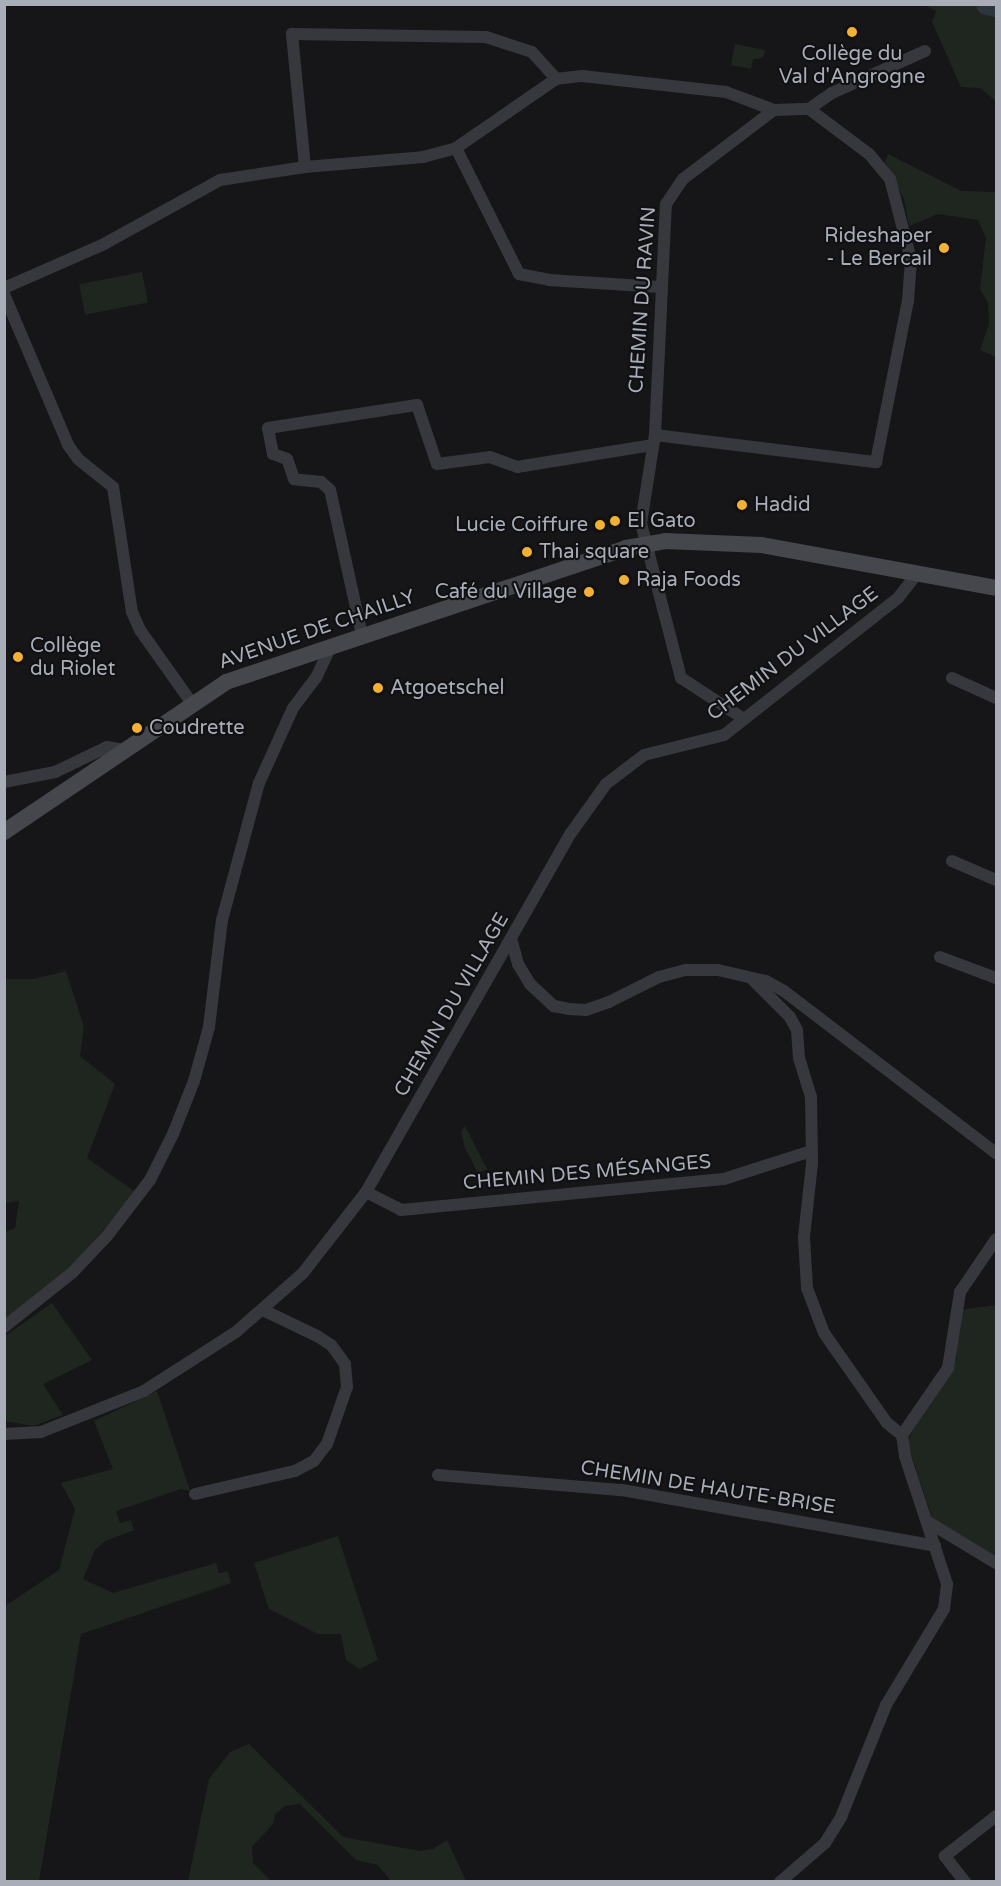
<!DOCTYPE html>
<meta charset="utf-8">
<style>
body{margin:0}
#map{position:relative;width:1001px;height:1886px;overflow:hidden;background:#161618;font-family:"Varela Round",sans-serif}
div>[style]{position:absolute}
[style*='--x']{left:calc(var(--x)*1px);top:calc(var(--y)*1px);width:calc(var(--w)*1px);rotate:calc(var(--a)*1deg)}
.green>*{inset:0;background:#1e261f;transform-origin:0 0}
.river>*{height:22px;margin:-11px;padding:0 11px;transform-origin:11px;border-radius:11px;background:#2c353c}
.street>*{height:12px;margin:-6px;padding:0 6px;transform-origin:6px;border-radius:6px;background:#37383d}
.secondary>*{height:16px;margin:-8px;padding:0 8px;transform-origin:8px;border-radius:8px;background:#45474d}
.dots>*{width:16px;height:16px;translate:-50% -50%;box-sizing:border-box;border:3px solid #111113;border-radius:50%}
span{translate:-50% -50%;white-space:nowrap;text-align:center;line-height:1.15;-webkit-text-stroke:4.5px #111113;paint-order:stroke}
.poi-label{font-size:20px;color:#a8adb8}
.right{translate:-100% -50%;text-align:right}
.left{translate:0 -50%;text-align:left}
.street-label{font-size:20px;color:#a8adb8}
.frame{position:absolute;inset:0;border:6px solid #a8adb8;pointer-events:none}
</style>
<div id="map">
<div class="green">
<div style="clip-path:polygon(925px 5px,996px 5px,996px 101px,980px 88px,961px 87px,932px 22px,936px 11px)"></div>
<div style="clip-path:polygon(735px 44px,765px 50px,763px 58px,753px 59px,751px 69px,731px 65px)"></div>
<div style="clip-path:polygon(888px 154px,961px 191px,996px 192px,996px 357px,980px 350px,989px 324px,988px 303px,980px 289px,986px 238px,978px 220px,938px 214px,909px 226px,904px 199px,885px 162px)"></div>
<div style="left:142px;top:272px;width:31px;height:64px;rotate:79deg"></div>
<div style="clip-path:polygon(66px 971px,84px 1027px,80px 1056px,115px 1084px,87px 1158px,135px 1192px,72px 1267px,5px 1320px,5px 1232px,15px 1228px,19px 1201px,5px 1203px,4px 979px,34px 979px)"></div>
<div style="clip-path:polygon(465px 1126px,487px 1169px,478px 1173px,465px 1148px,461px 1132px)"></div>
<div style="clip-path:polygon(52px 1303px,92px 1360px,43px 1384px,63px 1415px,33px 1426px,5px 1421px,5px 1336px)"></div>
<div style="clip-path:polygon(996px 1305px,996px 1556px,933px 1520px,908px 1445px,910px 1435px,956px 1360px,960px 1310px)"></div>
<div style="clip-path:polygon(157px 1391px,190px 1491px,181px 1489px,116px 1511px,120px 1523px,131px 1520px,134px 1530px,105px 1541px,95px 1550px,83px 1579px,113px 1593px,216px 1563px,219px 1573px,228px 1571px,231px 1583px,81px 1634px,39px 1881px,5px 1882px,5px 1606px,59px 1570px,75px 1509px,61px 1483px,113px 1469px,94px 1421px)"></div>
<div style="clip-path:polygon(338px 1536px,378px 1660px,360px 1669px,346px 1660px,341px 1634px,318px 1634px,269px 1609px,254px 1563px)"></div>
<div style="clip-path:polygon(249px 1744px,343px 1837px,420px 1851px,433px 1849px,447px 1840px,466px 1881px,391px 1881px,378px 1865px,356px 1860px,300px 1804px,285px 1806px,275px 1814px,273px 1824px,252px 1847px,253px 1863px,271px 1881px,188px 1881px,209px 1779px,230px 1752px)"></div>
</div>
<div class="river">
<div style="--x:987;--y:4;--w:9;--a:13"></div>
</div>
<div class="street">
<div style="--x:809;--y:109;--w:28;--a:-35"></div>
<div style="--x:832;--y:93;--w:102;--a:-24.3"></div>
<div style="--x:456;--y:148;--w:141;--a:63.4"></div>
<div style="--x:519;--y:274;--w:31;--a:11"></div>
<div style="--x:549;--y:280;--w:111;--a:3.6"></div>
<div style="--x:305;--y:167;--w:134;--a:-95.6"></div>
<div style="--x:292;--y:34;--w:194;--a:0.9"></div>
<div style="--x:486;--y:37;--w:48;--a:18.1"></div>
<div style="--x:532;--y:52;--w:36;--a:48"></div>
<div style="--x:4;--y:288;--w:109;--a:-23.7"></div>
<div style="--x:104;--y:244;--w:132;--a:-28.9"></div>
<div style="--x:220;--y:180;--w:86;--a:-8.7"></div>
<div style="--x:305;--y:167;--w:118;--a:-4.8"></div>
<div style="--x:423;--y:157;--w:34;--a:-15"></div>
<div style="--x:456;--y:148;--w:121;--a:-34.6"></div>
<div style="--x:556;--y:79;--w:26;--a:-7"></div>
<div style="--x:582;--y:76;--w:145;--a:6.3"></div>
<div style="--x:726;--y:92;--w:51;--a:20.6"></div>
<div style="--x:774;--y:110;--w:35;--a:-2"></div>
<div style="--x:4;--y:294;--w:164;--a:67"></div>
<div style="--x:68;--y:445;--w:17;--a:54"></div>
<div style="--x:78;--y:459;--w:45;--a:38.7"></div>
<div style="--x:113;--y:487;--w:126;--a:81.4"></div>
<div style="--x:132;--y:612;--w:20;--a:66"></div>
<div style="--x:140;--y:630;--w:88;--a:54.7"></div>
<div style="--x:655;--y:435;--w:223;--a:7"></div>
<div style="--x:876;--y:462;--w:164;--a:-78.8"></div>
<div style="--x:908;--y:301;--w:41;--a:-85.8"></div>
<div style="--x:911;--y:260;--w:84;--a:-104.5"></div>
<div style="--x:890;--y:179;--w:33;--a:-130"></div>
<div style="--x:869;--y:154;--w:75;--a:-143.1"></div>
<div style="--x:362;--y:635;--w:148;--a:-102.4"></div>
<div style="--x:330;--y:490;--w:12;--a:-138"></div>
<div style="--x:321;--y:482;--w:27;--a:-174"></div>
<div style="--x:294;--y:479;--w:21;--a:-109"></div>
<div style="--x:287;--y:459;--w:15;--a:-160"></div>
<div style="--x:273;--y:454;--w:26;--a:-101"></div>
<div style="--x:268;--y:428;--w:151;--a:-8.8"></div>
<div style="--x:417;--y:405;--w:62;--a:71.3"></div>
<div style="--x:437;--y:464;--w:53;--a:-7.5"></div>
<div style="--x:490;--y:457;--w:29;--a:20"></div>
<div style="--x:517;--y:467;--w:138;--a:-9.2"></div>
<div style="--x:952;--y:678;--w:48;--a:24.4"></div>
<div style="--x:744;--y:719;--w:75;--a:-146.9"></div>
<div style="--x:681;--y:678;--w:160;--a:-104.5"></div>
<div style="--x:641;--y:523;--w:89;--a:-81"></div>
<div style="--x:655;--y:435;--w:231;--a:-87.3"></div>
<div style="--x:666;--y:204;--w:30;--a:-56"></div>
<div style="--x:683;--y:179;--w:114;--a:-37.2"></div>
<div style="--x:4;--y:782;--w:52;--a:-11.1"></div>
<div style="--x:55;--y:772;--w:58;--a:-25.7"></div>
<div style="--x:107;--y:747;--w:17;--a:10"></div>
<div style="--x:952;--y:861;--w:48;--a:23.4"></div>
<div style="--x:511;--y:938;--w:27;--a:75"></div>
<div style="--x:518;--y:964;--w:23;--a:59"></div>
<div style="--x:530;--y:984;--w:33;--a:43"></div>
<div style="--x:554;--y:1006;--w:15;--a:11"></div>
<div style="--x:569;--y:1009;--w:17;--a:3"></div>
<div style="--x:586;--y:1010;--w:24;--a:-19"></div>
<div style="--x:609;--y:1002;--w:56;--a:-26.6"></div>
<div style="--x:659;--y:977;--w:28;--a:-15"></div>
<div style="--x:686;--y:970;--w:32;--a:0"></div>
<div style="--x:718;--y:970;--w:49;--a:12.9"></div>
<div style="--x:766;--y:981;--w:21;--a:29"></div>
<div style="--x:784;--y:991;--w:267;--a:37.4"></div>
<div style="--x:940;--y:957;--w:60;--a:20.6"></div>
<div style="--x:751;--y:978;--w:55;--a:45"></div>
<div style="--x:790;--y:1017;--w:15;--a:62"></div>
<div style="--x:797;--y:1030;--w:28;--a:86"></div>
<div style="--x:799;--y:1058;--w:41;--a:72.9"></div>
<div style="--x:811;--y:1097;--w:67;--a:89.1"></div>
<div style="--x:812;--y:1164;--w:73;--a:96.3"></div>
<div style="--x:804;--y:1237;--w:51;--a:86.6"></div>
<div style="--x:807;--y:1288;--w:48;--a:69.3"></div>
<div style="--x:824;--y:1333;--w:110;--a:55"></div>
<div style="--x:887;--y:1423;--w:19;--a:39"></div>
<div style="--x:366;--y:1192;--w:39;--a:27"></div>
<div style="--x:401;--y:1210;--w:324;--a:-5.5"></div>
<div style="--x:724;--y:1179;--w:91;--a:-17.8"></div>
<div style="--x:4;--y:1327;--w:87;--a:-38.5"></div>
<div style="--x:72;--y:1273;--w:51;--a:-46.6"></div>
<div style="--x:107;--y:1236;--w:71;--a:-52.5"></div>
<div style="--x:150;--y:1180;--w:51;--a:-63.4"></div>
<div style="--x:173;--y:1134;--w:57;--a:-68.4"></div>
<div style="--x:194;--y:1081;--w:56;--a:-74.5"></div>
<div style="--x:209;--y:1027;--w:108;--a:-83.1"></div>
<div style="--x:222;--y:920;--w:142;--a:-74.9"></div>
<div style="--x:259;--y:783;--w:82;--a:-65.6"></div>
<div style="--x:293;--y:708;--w:38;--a:-53"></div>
<div style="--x:316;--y:678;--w:35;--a:-65"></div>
<div style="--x:4;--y:1434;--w:37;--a:-3"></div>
<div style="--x:41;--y:1432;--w:111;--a:-21.7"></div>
<div style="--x:144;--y:1391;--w:109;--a:-32.7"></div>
<div style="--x:236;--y:1332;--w:89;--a:-41.4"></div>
<div style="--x:303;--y:1273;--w:103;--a:-52.1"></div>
<div style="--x:366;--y:1192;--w:413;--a:-60.3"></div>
<div style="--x:571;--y:833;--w:60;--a:-54.5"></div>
<div style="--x:606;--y:784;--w:48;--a:-37.3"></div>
<div style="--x:644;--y:755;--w:82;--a:-14"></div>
<div style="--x:724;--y:735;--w:221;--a:-38.2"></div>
<div style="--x:898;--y:598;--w:33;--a:-52"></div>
<div style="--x:438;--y:1475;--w:185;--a:4.7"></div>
<div style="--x:622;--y:1490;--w:318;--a:10.1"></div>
<div style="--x:195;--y:1494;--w:103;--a:-13"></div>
<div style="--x:295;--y:1471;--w:21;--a:-28"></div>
<div style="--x:314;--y:1461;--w:21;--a:-53"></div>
<div style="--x:327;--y:1444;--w:60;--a:-70.7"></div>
<div style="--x:347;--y:1387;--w:23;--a:-95"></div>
<div style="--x:345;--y:1364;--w:24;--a:-126"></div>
<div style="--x:331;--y:1345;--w:17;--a:-147"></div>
<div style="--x:317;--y:1336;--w:60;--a:-154.3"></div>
<div style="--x:928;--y:1522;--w:79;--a:31.1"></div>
<div style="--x:780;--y:1882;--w:60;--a:-40.9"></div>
<div style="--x:825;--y:1843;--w:31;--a:-58"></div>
<div style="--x:841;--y:1817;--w:121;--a:-68.1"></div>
<div style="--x:886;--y:1705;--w:112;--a:-58.9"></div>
<div style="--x:944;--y:1609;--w:25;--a:-83"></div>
<div style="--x:947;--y:1584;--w:135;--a:-108.2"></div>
<div style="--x:905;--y:1456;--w:21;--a:-98"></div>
<div style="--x:902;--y:1435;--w:81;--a:-55.5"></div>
<div style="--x:948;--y:1368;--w:77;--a:-81"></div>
<div style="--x:960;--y:1292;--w:64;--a:-55.8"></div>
<div style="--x:965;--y:1882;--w:33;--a:-128"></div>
<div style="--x:945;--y:1856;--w:65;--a:-38.1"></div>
</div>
<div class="secondary">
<div style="--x:4;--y:832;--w:268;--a:-34"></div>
<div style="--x:226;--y:682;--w:422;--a:-18.5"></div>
<div style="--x:626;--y:548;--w:40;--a:-10"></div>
<div style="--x:665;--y:541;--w:97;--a:2.4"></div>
<div style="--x:762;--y:545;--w:238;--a:10.4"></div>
</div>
<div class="dots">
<div style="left:852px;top:32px;background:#f2b134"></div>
<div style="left:944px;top:248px;background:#f2b134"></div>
<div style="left:742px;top:505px;background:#f2b134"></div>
<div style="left:615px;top:521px;background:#f2b134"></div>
<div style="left:600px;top:525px;background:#f2b134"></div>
<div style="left:527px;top:552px;background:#f2b134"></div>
<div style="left:624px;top:580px;background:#f2b134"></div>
<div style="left:589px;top:592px;background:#f2b134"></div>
<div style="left:18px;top:657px;background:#f2b134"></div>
<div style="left:378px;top:688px;background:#f2b134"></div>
<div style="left:137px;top:728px;background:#f2b134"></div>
</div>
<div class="poi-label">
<span style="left:852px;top:66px">Collège du<br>Val d'Angrogne</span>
<span class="right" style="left:932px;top:248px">Rideshaper<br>- Le Bercail</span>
<span class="left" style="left:754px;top:505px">Hadid</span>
<span class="left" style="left:627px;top:521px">El Gato</span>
<span class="right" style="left:588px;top:525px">Lucie Coiffure</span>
<span class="left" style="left:539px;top:552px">Thai square</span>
<span class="left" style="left:636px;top:580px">Raja Foods</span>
<span class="right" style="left:577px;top:592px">Café du Village</span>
<span class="left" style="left:30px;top:658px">Collège<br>du Riolet</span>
<span class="left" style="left:390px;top:688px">Atgoetschel</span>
<span class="left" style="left:149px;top:728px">Coudrette</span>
</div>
<div class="street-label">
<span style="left:643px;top:300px;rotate:-86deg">CHEMIN DU RAVIN</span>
<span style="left:317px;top:630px;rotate:-19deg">AVENUE DE CHAILLY</span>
<span style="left:793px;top:654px;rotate:-37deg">CHEMIN DU VILLAGE</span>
<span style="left:452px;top:1005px;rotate:-60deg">CHEMIN DU VILLAGE</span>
<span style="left:587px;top:1173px;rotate:-5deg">CHEMIN DES MÉSANGES</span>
<span style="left:708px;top:1488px;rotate:9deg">CHEMIN DE HAUTE-BRISE</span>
</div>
<div class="frame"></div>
</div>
